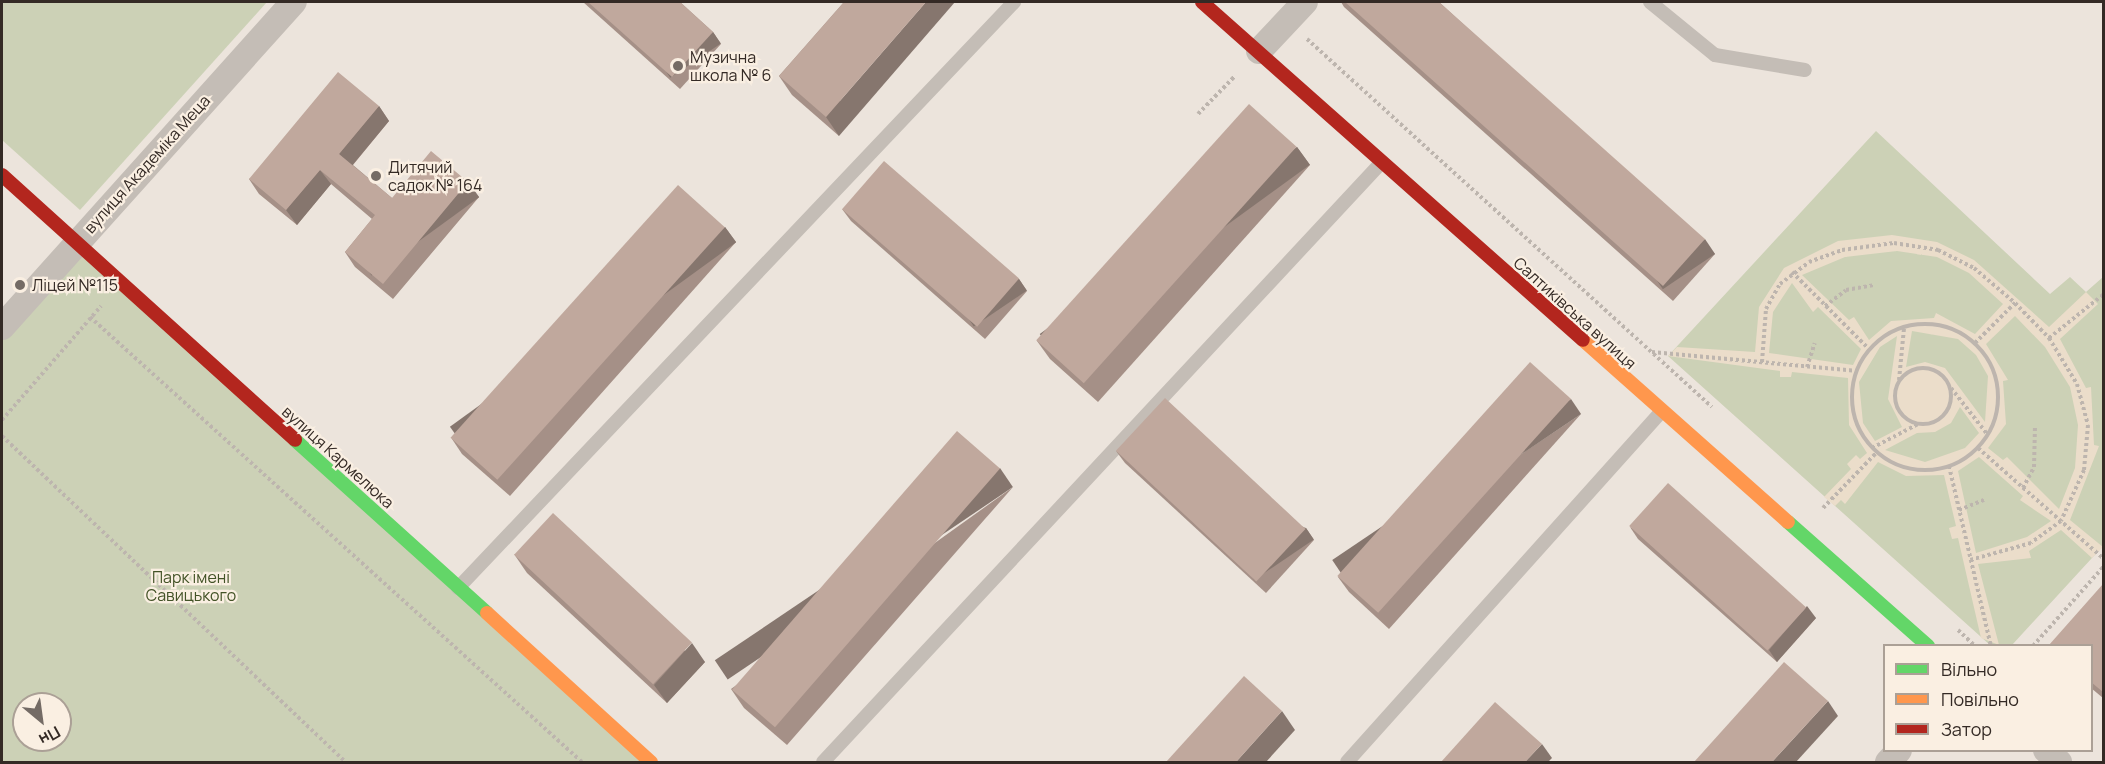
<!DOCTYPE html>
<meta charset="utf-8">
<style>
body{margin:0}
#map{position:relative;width:2105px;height:764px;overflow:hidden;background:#ece4dc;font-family:Manrope,sans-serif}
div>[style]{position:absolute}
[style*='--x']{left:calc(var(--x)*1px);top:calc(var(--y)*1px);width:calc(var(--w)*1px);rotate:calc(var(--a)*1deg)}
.green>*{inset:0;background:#ccd1b6}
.plaza>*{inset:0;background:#ebddca}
.path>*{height:4px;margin-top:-2px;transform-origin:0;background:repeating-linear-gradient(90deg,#bdb5ae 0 3px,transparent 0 6px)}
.path>.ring{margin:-2px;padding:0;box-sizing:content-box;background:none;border:4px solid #bdb5ae;border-radius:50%}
.lane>*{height:14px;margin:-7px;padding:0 7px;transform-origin:7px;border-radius:7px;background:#c4bdb6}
.street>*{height:26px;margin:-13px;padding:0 13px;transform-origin:13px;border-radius:13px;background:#c4bdb6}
.fast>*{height:14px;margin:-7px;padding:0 7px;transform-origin:7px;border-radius:7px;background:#63d668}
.slow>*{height:14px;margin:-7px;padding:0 7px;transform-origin:7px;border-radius:7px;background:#ff974d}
.jam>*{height:14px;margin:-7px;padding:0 7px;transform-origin:7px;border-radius:7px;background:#b3261e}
.wall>*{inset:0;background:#a59087}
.shaded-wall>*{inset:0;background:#86766e;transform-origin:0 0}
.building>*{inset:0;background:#c0a89d;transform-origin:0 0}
.dots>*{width:16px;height:16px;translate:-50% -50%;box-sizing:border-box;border:3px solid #faefe2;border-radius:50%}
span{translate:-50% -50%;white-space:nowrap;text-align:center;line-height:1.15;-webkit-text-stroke:4.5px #faefe2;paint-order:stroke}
.poi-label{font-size:16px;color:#342a25}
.left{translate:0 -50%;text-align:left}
.street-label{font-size:16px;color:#342a25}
.park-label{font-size:16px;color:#435327}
.frame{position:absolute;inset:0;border:3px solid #342a25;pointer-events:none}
.legend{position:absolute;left:1883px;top:644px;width:210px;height:108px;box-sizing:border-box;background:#faefe2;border:2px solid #aba096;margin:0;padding:8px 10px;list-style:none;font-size:18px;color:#342a25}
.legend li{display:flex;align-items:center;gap:12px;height:30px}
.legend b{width:30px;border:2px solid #aba096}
.north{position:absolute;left:12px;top:692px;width:60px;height:60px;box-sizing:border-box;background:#faefe2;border:2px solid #aba096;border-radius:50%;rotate:151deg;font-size:16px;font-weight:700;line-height:24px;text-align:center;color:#342a25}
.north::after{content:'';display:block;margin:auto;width:21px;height:27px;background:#746b65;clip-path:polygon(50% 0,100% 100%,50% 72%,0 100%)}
</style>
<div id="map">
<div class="green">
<div style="clip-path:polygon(2px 2px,267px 2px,80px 210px,2px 140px)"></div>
<div style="clip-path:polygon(1876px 131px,2050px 294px,2070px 277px,2086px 292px,2103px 277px,2103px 546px,2012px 645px,1990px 645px,1668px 356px)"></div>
<div style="clip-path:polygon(evenodd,76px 243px,651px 762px,2px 762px,2px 327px,76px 243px,24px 704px,60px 704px,60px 740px,24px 740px,24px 704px)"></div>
</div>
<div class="plaza">
<div style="clip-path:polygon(evenodd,1892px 235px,1937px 242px,1974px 260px,2049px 327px,2086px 292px,2098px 304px,2060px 339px,2086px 388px,2091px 387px,2094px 445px,2099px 446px,2070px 520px,2103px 547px,2092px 558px,2061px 530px,2029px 551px,2031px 558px,1978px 564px,1999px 645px,1981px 638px,1958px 538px,1952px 539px,1949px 528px,1956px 526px,1944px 475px,1906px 476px,1878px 462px,1845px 504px,1841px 500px,1835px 506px,1824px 497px,1851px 469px,1847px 464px,1856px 455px,1860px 459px,1867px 453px,1849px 425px,1848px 378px,1792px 372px,1791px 377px,1780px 377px,1780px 371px,1668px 356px,1677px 347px,1755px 352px,1759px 307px,1784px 268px,1838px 241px,1892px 235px,1897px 251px,1937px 257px,1969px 273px,2003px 304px,1975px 334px,1936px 313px,1934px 318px,1891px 321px,1869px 340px,1854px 317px,1849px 320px,1802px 275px,1845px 257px,1897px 251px,1892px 235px,1792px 283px,1813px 312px,1818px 307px,1861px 349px,1853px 365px,1769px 353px,1773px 312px,1792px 283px,1892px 235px,2015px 316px,2045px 347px,2070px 387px,2078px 425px,2075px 468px,2059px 509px,2007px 457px,2003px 460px,1988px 448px,2006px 424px,2003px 381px,2008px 380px,1986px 344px,2015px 316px,1892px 235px,1912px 331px,1958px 339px,1976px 355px,1988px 376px,1985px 422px,1945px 368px,1925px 362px,1906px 367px,1912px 331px,1892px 235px,1897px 336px,1888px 399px,1902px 427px,1875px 441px,1863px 423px,1859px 382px,1880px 347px,1897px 336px,1892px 235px,1960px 407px,1979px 433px,1965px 448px,1925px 462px,1885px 450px,1917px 433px,1935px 432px,1951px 423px,1960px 407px,1892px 235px,1979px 457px,2023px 496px,2020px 500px,2051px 521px,2027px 537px,1976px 553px,1958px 471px,1979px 457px)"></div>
</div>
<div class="path">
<div style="--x:1307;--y:39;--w:547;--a:42.26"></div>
<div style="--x:1198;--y:114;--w:53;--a:-45.8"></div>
<div style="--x:1792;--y:272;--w:109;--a:45"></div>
<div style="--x:1825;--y:306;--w:26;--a:-37"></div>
<div style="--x:1846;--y:290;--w:28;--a:-10"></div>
<div style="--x:90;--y:317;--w:663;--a:42.13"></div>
<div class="ring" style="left:1852px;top:324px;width:142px;height:142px"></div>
<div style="--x:2049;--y:338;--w:70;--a:-38.7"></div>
<div style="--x:1975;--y:343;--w:57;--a:-45"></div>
<div style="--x:1652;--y:352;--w:204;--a:5.3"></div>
<div style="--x:1762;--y:362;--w:53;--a:-85.7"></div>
<div style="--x:1766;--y:309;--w:29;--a:-61"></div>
<div style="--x:1780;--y:284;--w:36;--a:-37"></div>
<div style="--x:1809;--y:262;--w:35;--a:-20"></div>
<div style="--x:1842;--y:250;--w:52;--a:-7.7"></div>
<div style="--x:1894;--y:243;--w:45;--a:9"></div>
<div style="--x:1938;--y:250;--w:40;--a:26.6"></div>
<div style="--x:1974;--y:268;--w:54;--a:40.5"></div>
<div style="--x:2015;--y:303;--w:49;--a:45.8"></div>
<div style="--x:2049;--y:338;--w:54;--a:58.7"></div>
<div style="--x:2077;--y:384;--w:42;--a:75"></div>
<div style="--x:2088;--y:425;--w:45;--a:95.1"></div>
<div style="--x:2084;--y:470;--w:56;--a:114.3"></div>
<div style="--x:2061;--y:521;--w:37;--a:144"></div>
<div style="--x:2031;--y:543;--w:63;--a:164.4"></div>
<div style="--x:1807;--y:367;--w:25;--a:-72"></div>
<div class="ring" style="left:1895px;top:368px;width:52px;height:52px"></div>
<div style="--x:1899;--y:380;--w:52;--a:-84.5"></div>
<div style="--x:1951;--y:388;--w:60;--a:51.8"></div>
<div style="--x:2;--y:420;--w:151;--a:-49"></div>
<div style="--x:2;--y:436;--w:473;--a:43.5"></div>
<div style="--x:1872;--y:448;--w:52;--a:-27.6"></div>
<div style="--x:1978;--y:448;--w:168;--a:41.4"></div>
<div style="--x:1949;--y:466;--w:185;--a:76.9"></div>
<div style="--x:2023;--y:488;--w:24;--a:-62"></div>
<div style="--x:2034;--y:467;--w:41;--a:-88.6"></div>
<div style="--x:1823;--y:508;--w:78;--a:-46"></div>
<div style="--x:1959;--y:510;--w:27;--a:-22"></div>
<div style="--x:1958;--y:630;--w:23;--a:43"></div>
<div style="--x:2033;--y:646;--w:107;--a:-48.4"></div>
</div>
<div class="lane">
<div style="--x:1650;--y:2;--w:84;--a:39.2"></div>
<div style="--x:1715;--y:55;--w:91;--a:9.5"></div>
<div style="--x:458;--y:588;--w:808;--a:-46.5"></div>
<div style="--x:823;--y:762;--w:820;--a:-47.03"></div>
<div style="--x:1347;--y:762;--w:470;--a:-48.1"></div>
</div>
<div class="street">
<div style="--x:1259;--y:51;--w:67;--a:-46.8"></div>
<div style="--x:2;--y:327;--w:437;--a:-48.1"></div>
<div style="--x:2046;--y:750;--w:18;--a:43"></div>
<div style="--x:1888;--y:762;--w:16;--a:-47"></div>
</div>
<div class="fast">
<div style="--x:295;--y:440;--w:258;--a:42"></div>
<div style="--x:1788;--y:522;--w:187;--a:41.5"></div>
</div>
<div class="slow">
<div style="--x:1583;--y:340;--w:274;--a:41.6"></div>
<div style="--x:487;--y:613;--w:222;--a:42.3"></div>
</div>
<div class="jam">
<div style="--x:1202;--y:2;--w:509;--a:41.58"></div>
<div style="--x:2;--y:175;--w:395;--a:42.1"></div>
</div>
<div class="wall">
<div style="clip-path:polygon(583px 2px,680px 2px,713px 32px,721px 44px,680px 89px)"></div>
<div style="clip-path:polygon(844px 2px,839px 136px,792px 95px,779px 76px)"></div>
<div style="clip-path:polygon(1341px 2px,1439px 2px,1715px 254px,1673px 301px,1344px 7px)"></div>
<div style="clip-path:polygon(379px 106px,389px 121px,353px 165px,392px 198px,468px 182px,479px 197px,393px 299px,355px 267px,345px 252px,372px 219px,331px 184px,297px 225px,259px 194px,249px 179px)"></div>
<div style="clip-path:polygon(1297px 147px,1310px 165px,1098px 402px,1050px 359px,1037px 341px)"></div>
<div style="clip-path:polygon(842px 209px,1019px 279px,1027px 291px,985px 339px,851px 221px)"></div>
<div style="clip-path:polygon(725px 227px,736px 242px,510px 496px,462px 454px,452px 439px)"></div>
<div style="clip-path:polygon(1581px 414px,1389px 629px,1349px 592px,1338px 577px)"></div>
<div style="clip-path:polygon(1116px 451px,1306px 528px,1314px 540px,1266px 593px,1125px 463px)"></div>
<div style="clip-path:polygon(1013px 487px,787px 745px,744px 708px,731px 689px)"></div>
<div style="clip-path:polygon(1630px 527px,1816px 618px,1777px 662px,1638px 539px)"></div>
<div style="clip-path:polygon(514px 554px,705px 662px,667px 703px,527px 573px)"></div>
<div style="clip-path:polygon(2103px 584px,2103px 698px,2091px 688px,2091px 645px)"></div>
</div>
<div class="shaded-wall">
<div style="clip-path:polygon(926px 2px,955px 2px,839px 136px,826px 117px)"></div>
<div style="left:713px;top:32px;width:14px;height:61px;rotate:56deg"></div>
<div style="clip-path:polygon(379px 106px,389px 121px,350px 168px,339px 154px)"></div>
<div style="left:1297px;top:147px;width:22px;height:318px;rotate:54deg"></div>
<div style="clip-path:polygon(320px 170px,331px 184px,297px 225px,286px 210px)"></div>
<div style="left:468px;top:182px;width:19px;height:133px;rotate:54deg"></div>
<div style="left:725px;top:227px;width:19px;height:340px;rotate:54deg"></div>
<div style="left:1705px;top:239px;width:18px;height:63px;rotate:56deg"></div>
<div style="left:1019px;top:279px;width:14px;height:64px;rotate:56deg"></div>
<div style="left:1571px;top:399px;width:18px;height:288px;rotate:56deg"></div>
<div style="left:1000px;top:468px;width:23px;height:344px;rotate:56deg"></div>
<div style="left:1306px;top:528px;width:14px;height:72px;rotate:56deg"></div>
<div style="clip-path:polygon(1807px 606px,1816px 618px,1777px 662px,1769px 650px)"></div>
<div style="clip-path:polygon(692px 643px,705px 662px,667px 703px,654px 685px)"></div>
<div style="clip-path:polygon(1828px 701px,1838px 716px,1796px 762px,1772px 762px)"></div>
<div style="clip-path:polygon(1282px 711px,1295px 730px,1266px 762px,1236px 762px)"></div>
<div style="clip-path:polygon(1542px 744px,1552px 758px,1548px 762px,1525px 762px)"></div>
</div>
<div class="building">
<div style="clip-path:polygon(588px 2px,680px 2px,713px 32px,672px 77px)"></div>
<div style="clip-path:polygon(844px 2px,926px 2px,826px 117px,779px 76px)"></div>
<div style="clip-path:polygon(1345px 2px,1439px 2px,1705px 239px,1663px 286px)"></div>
<div style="clip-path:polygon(338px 72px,379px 106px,339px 154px,392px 198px,431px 151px,468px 182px,383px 284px,345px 252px,375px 215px,320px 170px,286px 210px,249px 179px)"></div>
<div style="left:1249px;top:104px;width:64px;height:318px;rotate:42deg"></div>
<div style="left:884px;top:161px;width:179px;height:64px;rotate:41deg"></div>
<div style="left:678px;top:185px;width:63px;height:340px;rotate:42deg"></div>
<div style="left:1530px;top:362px;width:55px;height:288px;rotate:42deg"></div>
<div style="left:1165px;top:398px;width:192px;height:72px;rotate:43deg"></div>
<div style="left:957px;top:431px;width:57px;height:343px;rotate:41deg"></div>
<div style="left:1668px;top:483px;width:186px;height:58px;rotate:42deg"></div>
<div style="left:553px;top:513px;width:190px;height:57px;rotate:43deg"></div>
<div style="clip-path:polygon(2103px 584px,2103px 692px,2091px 682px,2091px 645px,2049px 645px)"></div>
<div style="clip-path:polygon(1784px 662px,1828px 701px,1772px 762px,1694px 762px)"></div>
<div style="clip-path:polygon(1244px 676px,1282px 711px,1236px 762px,1166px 762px)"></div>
<div style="clip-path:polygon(1495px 702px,1542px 744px,1525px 762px,1441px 762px)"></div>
</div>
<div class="dots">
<div style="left:678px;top:66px;background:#746b65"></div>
<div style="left:376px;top:176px;background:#746b65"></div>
<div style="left:20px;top:285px;background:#746b65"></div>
</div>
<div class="poi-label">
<span class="left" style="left:690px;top:66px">Музична<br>школа № 6</span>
<span class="left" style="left:388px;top:176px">Дитячий<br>садок № 164</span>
<span class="left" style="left:32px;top:285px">Ліцей №115</span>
</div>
<div class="street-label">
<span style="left:147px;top:164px;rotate:-48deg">вулиця Академіка Меца</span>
<span style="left:1575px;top:313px;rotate:42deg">Салтиківська вулиця</span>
<span style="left:338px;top:457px;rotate:42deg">вулиця Кармелюка</span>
</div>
<div class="park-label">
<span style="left:191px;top:586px">Парк імені<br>Савицького</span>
</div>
<div class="frame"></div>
<ul class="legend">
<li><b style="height:8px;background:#63d668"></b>Вільно</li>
<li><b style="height:8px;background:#ff974d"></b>Повільно</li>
<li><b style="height:8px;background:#b3261e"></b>Затор</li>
</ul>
<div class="north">Пн</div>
</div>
